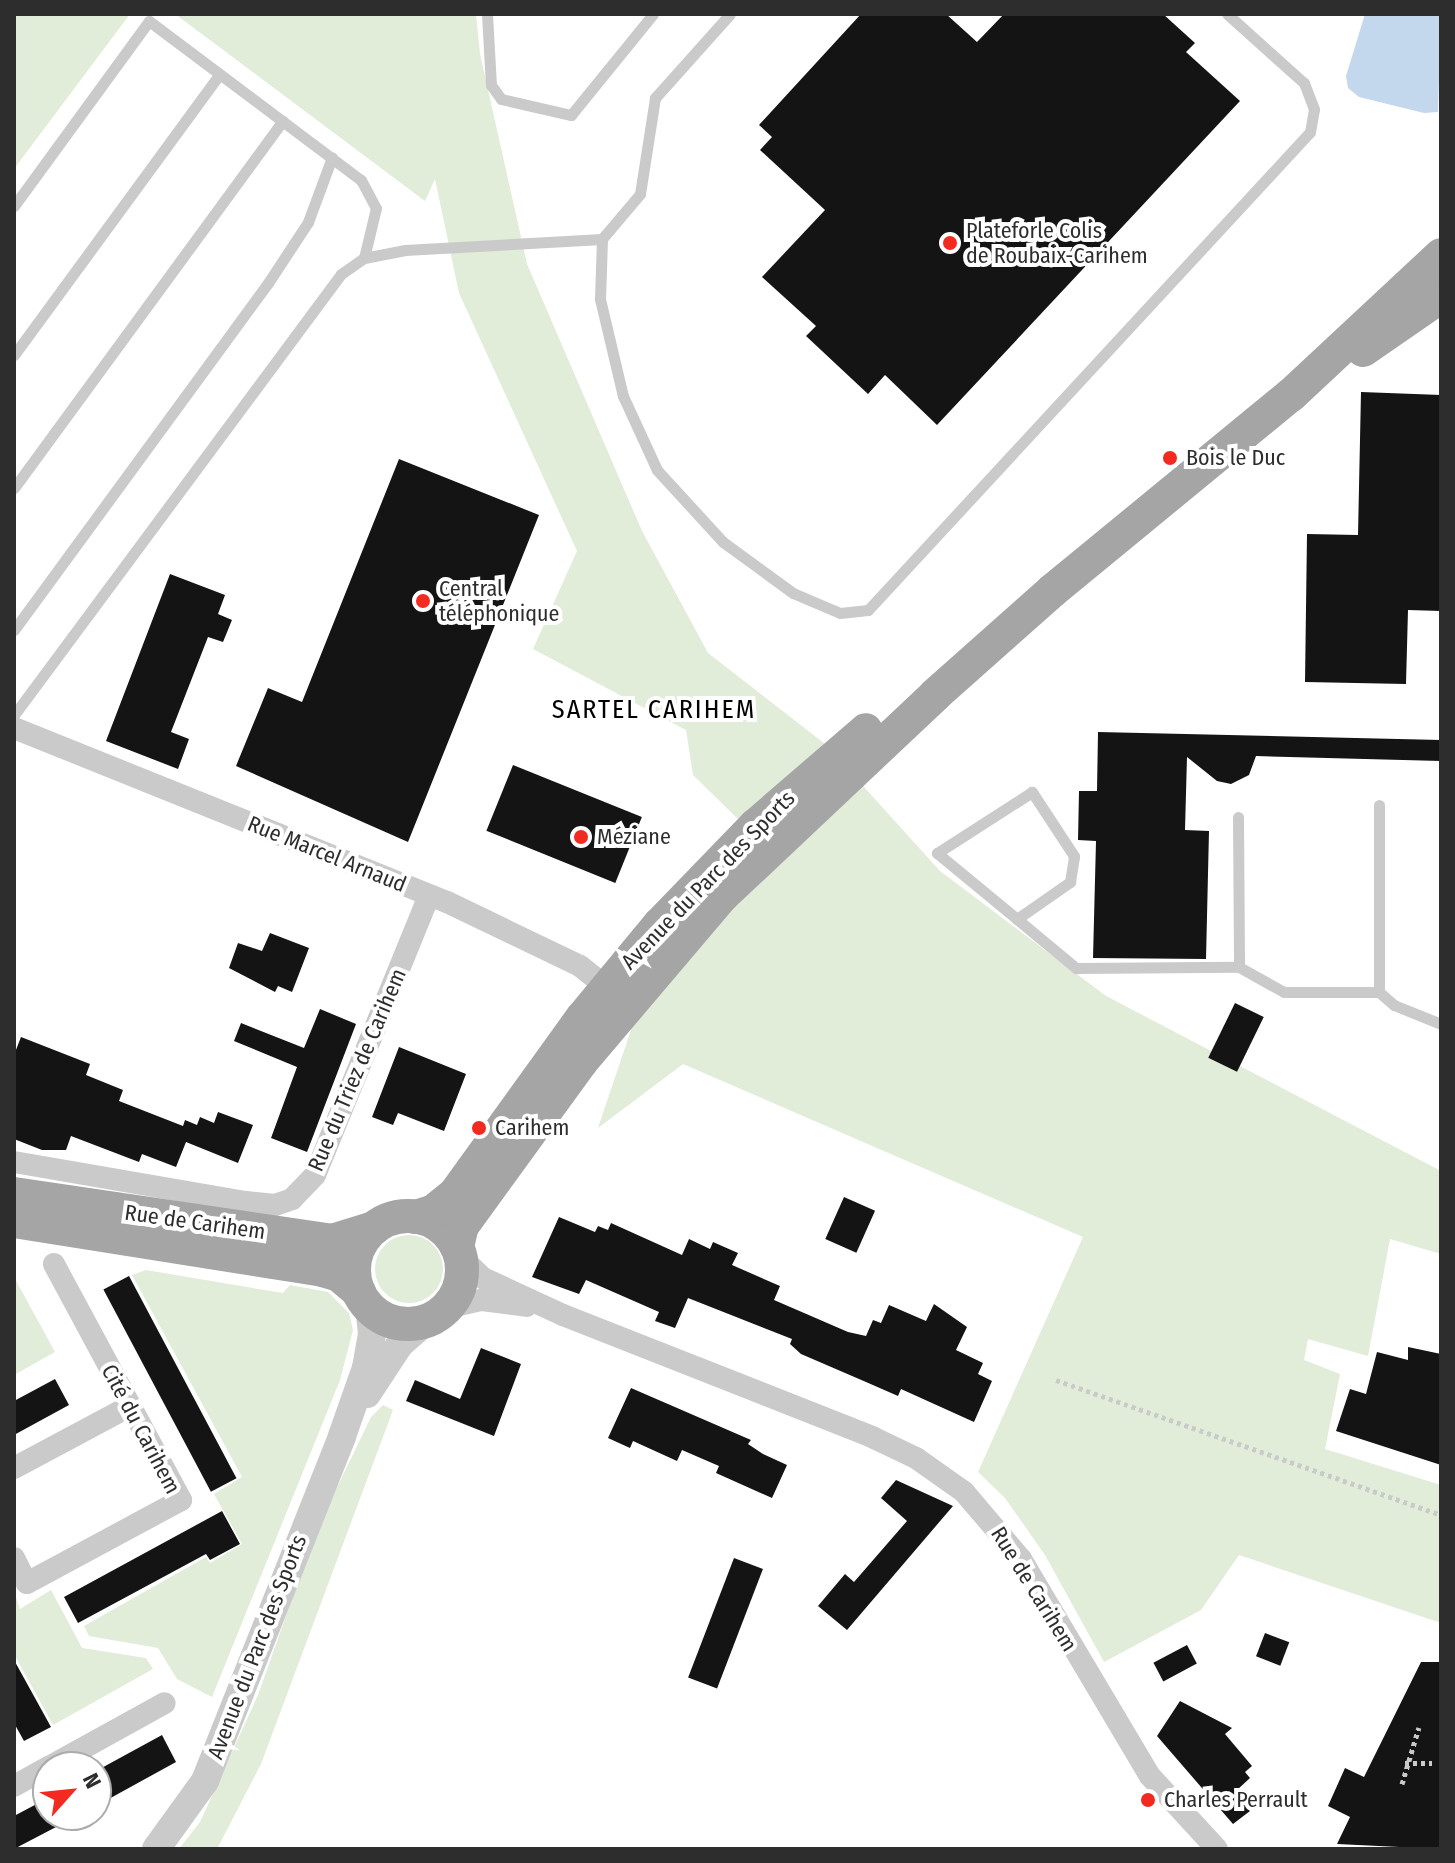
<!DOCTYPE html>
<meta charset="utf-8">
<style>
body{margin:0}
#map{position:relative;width:1455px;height:1863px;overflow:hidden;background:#fff;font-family:"Fira Sans Condensed",sans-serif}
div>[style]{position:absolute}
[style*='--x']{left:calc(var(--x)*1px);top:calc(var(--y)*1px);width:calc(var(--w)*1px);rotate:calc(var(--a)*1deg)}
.green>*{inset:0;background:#e1ecd9}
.round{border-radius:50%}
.water>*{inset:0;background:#c3d8ed}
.building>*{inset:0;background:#141414;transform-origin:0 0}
.path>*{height:5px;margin-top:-2.5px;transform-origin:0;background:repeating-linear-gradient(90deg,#cacaca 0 4px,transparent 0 8px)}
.service>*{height:11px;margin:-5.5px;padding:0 5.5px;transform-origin:5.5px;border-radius:5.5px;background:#cacaca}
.minor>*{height:22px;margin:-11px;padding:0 11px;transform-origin:11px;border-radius:11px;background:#cacaca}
.tertiary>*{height:28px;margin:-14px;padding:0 14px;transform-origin:14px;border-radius:14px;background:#cacaca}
.primary>*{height:34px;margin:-17px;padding:0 17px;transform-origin:17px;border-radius:17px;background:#a5a5a5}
.primary>.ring{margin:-17px;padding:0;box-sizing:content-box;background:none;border:34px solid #a5a5a5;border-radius:50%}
.dots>*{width:22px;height:22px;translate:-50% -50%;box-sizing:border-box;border:4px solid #fff;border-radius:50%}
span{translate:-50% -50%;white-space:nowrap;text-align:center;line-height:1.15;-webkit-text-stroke:8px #fff;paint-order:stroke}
.poi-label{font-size:22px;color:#2d2d2d}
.left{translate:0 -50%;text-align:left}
.street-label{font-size:22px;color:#2d2d2d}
.quarter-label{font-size:26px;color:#000;letter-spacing:2px}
.frame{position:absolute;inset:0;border:16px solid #2d2d2d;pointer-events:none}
.north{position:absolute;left:32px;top:1751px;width:80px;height:80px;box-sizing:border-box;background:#fff;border:2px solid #ababab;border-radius:50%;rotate:63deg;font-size:22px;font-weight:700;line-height:32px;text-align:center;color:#2d2d2d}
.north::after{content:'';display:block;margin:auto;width:28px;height:36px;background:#f22a20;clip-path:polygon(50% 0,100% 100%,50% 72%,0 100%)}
</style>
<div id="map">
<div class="green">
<div style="clip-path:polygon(14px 14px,130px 14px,14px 169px)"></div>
<div style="clip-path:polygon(175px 14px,476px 14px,480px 54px,527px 264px,642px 531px,708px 653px,825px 744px,738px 819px,693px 775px,686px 730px,533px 649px,577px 551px,459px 293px,435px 179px,425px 201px)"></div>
<div style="clip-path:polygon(855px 777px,940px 871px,1106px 996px,1441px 1171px,1441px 1254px,1390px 1239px,1368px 1356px,1308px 1339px,1304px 1360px,1340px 1374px,1325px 1449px,1441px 1485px,1441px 1623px,1239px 1555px,1201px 1610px,1104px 1662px,1045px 1555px,1005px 1498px,978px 1472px,1083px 1237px,683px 1064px,598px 1128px,638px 1009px)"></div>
<div class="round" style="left:375px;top:1235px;width:68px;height:68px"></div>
<div style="clip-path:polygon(146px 1270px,283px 1293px,290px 1285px,328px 1292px,349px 1313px,353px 1330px,340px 1380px,212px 1697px,177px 1679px,158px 1648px,89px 1636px,84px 1626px,206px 1557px,210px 1563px,242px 1544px,214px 1494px,242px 1477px,132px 1275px)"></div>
<div style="clip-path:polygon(14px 1277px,55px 1352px,14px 1375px)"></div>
<div style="clip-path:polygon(383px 1405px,393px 1410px,261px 1764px,217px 1849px,179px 1849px,200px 1822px,258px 1695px,316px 1531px,371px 1417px)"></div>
<div style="clip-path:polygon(51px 1590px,82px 1648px,146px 1658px,153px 1669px,53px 1725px,14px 1654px,14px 1591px,20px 1609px)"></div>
</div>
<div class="water">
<div style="clip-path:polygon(1365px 14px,1441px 14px,1438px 112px,1424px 113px,1359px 97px,1348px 88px,1346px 76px)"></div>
</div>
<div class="building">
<div style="clip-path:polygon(861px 14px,946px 14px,977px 42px,1004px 14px,1163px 14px,1195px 43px,1186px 52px,1240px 101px,937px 425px,885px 375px,868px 394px,806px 336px,816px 326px,762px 277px,825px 210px,760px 150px,772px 137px,759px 125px)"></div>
<div style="clip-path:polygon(1361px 392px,1441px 395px,1441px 611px,1408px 610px,1406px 684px,1305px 682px,1307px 534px,1358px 535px)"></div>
<div style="clip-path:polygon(399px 459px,539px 515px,408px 842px,236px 766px,268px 688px,302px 702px)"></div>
<div style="clip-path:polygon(170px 574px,225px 595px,218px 614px,232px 620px,223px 642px,208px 637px,171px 732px,189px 739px,178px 769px,106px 741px)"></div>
<div style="clip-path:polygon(1098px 732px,1441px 740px,1441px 761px,1256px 756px,1249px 775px,1231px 784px,1217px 781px,1187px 757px,1185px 830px,1209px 831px,1206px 959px,1093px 958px,1096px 841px,1078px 840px,1079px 791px,1097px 791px)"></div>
<div style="left:513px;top:765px;width:139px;height:71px;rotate:22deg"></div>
<div style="clip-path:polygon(270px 933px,309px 948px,292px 992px,278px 986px,275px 992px,229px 968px,238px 943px,262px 951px)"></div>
<div style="left:1235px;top:1003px;width:32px;height:61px;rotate:26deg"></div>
<div style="clip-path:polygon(320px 1009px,356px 1024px,307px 1152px,271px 1138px,297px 1067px,234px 1041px,241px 1023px,304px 1048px)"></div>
<div style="clip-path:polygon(21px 1037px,90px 1064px,86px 1075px,123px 1090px,119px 1101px,183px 1126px,185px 1120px,197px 1125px,200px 1117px,214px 1123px,218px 1112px,253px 1125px,238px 1163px,186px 1142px,176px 1167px,142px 1154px,139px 1162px,71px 1136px,66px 1150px,42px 1150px,14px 1139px,14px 1055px)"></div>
<div style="clip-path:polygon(399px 1047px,466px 1074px,444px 1131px,398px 1113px,393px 1125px,372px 1117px)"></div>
<div style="left:844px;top:1197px;width:34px;height:46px;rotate:24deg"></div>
<div style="clip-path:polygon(559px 1217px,595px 1232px,598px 1226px,608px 1230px,611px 1223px,682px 1255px,689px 1239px,710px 1249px,713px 1242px,738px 1253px,732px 1265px,780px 1286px,774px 1300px,848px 1332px,866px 1336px,873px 1320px,881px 1323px,889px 1305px,926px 1321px,934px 1304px,967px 1327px,956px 1350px,983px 1363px,978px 1374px,992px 1381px,974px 1422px,901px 1389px,898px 1396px,866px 1382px,801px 1354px,790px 1344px,792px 1339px,688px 1298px,675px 1328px,655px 1321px,659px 1312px,586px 1280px,579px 1294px,532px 1277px)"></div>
<div style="left:129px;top:1276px;width:229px;height:29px;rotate:62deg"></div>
<div style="clip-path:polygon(1408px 1347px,1441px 1354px,1441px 1465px,1336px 1431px,1350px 1389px,1366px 1394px,1377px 1352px,1408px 1360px)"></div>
<div style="clip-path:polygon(481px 1348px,521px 1364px,494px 1436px,406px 1401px,415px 1380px,460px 1399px)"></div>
<div style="clip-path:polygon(55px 1379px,69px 1405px,14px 1435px,14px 1401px)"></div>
<div style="clip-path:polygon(631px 1388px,751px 1440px,748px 1444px,763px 1454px,787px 1465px,772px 1498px,716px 1473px,719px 1466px,682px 1450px,677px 1461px,633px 1441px,630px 1448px,608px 1438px)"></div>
<div style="clip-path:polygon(896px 1480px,953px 1506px,847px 1630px,818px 1606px,845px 1574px,854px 1582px,907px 1521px,881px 1498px)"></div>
<div style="clip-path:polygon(222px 1511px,240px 1544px,210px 1560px,206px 1554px,78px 1623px,64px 1597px)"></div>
<div style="left:734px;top:1558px;width:31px;height:128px;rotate:21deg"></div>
<div style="left:1265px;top:1633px;width:26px;height:25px;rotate:21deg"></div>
<div style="left:1187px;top:1645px;width:21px;height:38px;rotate:62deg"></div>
<div style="clip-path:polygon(14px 1660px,51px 1727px,24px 1741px,14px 1723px)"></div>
<div style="clip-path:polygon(1421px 1662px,1441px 1662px,1441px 1849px,1337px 1844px,1350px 1817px,1328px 1806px,1345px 1768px,1364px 1777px)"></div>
<div style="clip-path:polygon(1180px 1701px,1232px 1728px,1225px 1734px,1252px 1766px,1245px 1772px,1250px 1778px,1237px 1790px,1250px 1811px,1233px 1824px,1157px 1736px)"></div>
<div style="clip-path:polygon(162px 1735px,176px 1762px,96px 1806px,96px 1771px)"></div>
<div style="clip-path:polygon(48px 1798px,48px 1815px,79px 1815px,14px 1849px,14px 1816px)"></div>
</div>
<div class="path">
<div style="--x:1056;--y:1380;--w:408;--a:19.3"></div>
<div style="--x:1405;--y:1763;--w:27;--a:0"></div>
<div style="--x:1402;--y:1784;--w:59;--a:-73.4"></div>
</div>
<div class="service">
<div style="--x:487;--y:14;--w:71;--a:86.8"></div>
<div style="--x:491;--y:85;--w:17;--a:54"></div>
<div style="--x:501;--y:99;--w:72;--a:12.9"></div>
<div style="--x:571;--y:115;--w:130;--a:-50.9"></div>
<div style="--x:730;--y:14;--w:113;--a:131.8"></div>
<div style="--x:655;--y:98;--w:97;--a:98.9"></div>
<div style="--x:640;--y:194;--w:59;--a:130.2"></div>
<div style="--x:602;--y:239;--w:60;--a:91.9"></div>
<div style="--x:600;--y:299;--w:100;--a:76.7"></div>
<div style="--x:623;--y:396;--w:81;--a:65.3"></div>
<div style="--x:657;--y:470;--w:98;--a:47.5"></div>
<div style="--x:723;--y:542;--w:87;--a:36.1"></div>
<div style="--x:793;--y:593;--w:51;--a:23.1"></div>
<div style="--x:840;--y:613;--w:28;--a:-6"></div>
<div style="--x:868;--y:610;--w:651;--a:-47.24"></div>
<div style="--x:1310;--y:132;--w:23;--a:-80"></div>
<div style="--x:1314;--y:109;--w:28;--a:-111"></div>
<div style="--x:1304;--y:83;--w:103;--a:-138.1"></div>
<div style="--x:14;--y:206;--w:229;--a:-53.9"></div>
<div style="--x:149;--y:21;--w:265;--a:36.9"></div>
<div style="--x:361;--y:180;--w:32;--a:62"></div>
<div style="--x:376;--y:208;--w:51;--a:103.5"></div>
<div style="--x:14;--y:355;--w:348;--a:-53.8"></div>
<div style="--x:14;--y:488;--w:455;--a:-53.8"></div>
<div style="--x:14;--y:630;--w:430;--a:-53.8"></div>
<div style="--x:268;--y:283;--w:73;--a:-56.7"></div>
<div style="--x:308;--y:222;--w:69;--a:-69.7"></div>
<div style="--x:14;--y:715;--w:549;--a:-53.44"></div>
<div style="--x:341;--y:274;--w:28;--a:-35"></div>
<div style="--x:364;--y:258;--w:42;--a:-11"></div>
<div style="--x:405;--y:250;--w:197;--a:-3.2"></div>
<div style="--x:1379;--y:805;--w:187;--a:90"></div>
<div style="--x:1238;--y:817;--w:150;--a:89.6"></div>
<div style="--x:1239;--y:967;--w:51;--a:29.1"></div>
<div style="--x:1284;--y:992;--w:95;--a:0"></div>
<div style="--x:1379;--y:992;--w:20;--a:41"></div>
<div style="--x:1394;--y:1005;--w:51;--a:22"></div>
<div style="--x:1017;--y:919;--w:65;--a:-34.9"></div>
<div style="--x:1070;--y:882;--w:26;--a:-81"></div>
<div style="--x:1074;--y:856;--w:77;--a:-123.3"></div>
<div style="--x:1032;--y:792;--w:113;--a:147.3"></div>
<div style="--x:937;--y:853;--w:104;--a:39.5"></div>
<div style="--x:1017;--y:919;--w:77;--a:39.7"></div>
<div style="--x:1076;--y:968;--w:163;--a:-0.4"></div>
</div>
<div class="minor">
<div style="--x:14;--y:728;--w:467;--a:21.9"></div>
<div style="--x:447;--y:902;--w:148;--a:25.7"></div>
<div style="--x:580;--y:966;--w:48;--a:38.3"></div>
<div style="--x:14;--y:1162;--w:235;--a:9.8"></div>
<div style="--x:246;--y:1202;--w:29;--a:6"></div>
<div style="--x:275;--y:1205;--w:18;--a:-19"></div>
<div style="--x:292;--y:1199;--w:33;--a:-46"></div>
<div style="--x:315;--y:1175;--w:302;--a:-67.8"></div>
<div style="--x:460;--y:1256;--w:32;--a:44"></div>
<div style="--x:483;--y:1278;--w:88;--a:24.8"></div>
<div style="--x:563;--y:1315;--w:332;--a:21.5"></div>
<div style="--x:872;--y:1437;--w:49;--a:25.5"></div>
<div style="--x:916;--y:1458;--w:59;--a:35.3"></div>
<div style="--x:964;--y:1492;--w:88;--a:49.6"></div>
<div style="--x:1021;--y:1559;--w:252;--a:59.3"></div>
<div style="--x:1150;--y:1776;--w:99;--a:47.5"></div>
<div style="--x:446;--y:1308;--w:37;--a:-13"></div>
<div style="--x:482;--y:1300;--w:45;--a:7.6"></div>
<div style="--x:14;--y:1468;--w:132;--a:-28.1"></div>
<div style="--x:14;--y:1558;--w:28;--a:63"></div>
<div style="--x:27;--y:1583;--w:175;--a:-28.3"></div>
<div style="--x:181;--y:1500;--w:268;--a:-118.3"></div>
<div style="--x:49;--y:1767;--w:132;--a:-28.9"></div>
<div style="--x:14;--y:1786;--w:39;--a:-29"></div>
</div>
<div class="tertiary">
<div style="--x:367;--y:1394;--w:60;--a:-56.6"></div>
<div style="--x:400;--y:1344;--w:35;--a:-41"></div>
<div style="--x:156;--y:1849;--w:84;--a:-54.2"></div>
<div style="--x:205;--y:1781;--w:371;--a:-68.3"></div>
<div style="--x:342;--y:1436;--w:72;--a:-70.6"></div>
<div style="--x:366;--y:1368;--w:35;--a:-80"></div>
<div style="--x:372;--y:1334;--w:27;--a:-96"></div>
</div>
<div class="primary">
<div style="--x:1363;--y:350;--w:95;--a:-34.7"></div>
<div style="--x:14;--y:1194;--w:321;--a:8.4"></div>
<div style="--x:332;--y:1241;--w:44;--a:-17.2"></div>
<div class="ring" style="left:354px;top:1216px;width:74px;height:74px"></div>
<div style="--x:416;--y:1217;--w:19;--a:-18"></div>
<div style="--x:434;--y:1211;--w:27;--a:-39"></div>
<div style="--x:455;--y:1194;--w:217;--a:-54.2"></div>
<div style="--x:582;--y:1018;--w:121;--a:-50.4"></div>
<div style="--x:659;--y:925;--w:139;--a:-45.9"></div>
<div style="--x:756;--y:825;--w:145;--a:-40.8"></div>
<div style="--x:14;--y:1221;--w:312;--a:9"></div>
<div style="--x:322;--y:1270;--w:18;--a:16"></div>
<div style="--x:339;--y:1275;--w:26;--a:40"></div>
<div style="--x:457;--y:1247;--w:22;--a:-77"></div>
<div style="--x:462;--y:1226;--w:203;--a:-54"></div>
<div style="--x:581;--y:1062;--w:218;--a:-49.7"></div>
<div style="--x:722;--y:896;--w:293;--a:-43.3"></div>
<div style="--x:935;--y:695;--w:157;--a:-41.6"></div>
<div style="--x:1052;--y:591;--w:309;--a:-39.4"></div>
<div style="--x:1291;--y:395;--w:205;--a:-43"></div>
</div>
<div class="dots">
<div style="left:950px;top:243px;background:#f22a20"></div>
<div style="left:1170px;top:458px;background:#f22a20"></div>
<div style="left:423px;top:601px;background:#f22a20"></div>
<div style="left:581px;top:837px;background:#f22a20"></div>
<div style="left:479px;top:1128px;background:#f22a20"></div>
<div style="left:1148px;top:1800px;background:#f22a20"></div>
</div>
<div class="poi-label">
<span class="left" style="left:966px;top:243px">Plateforle Colis<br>de Roubaix-Carihem</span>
<span class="left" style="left:1186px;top:458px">Bois le Duc</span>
<span class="left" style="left:439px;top:601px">Central<br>téléphonique</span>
<span class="left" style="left:597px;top:837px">Méziane</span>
<span class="left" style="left:495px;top:1128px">Carihem</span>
<span class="left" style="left:1164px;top:1800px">Charles Perrault</span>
</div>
<div class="street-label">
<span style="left:327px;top:854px;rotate:22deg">Rue Marcel Arnaud</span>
<span style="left:708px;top:880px;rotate:-46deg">Avenue du Parc des Sports</span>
<span style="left:357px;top:1070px;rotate:-67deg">Rue du Triez de Carihem</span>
<span style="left:195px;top:1222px;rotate:8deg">Rue de Carihem</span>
<span style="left:141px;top:1429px;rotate:62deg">Cité du Carihem</span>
<span style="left:1034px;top:1589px;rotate:58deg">Rue de Carihem</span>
<span style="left:257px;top:1647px;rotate:-69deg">Avenue du Parc des Sports</span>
</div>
<div class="quarter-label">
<span style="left:654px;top:710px">SARTEL CARIHEM</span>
</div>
<div class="frame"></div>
<div class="north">N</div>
</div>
